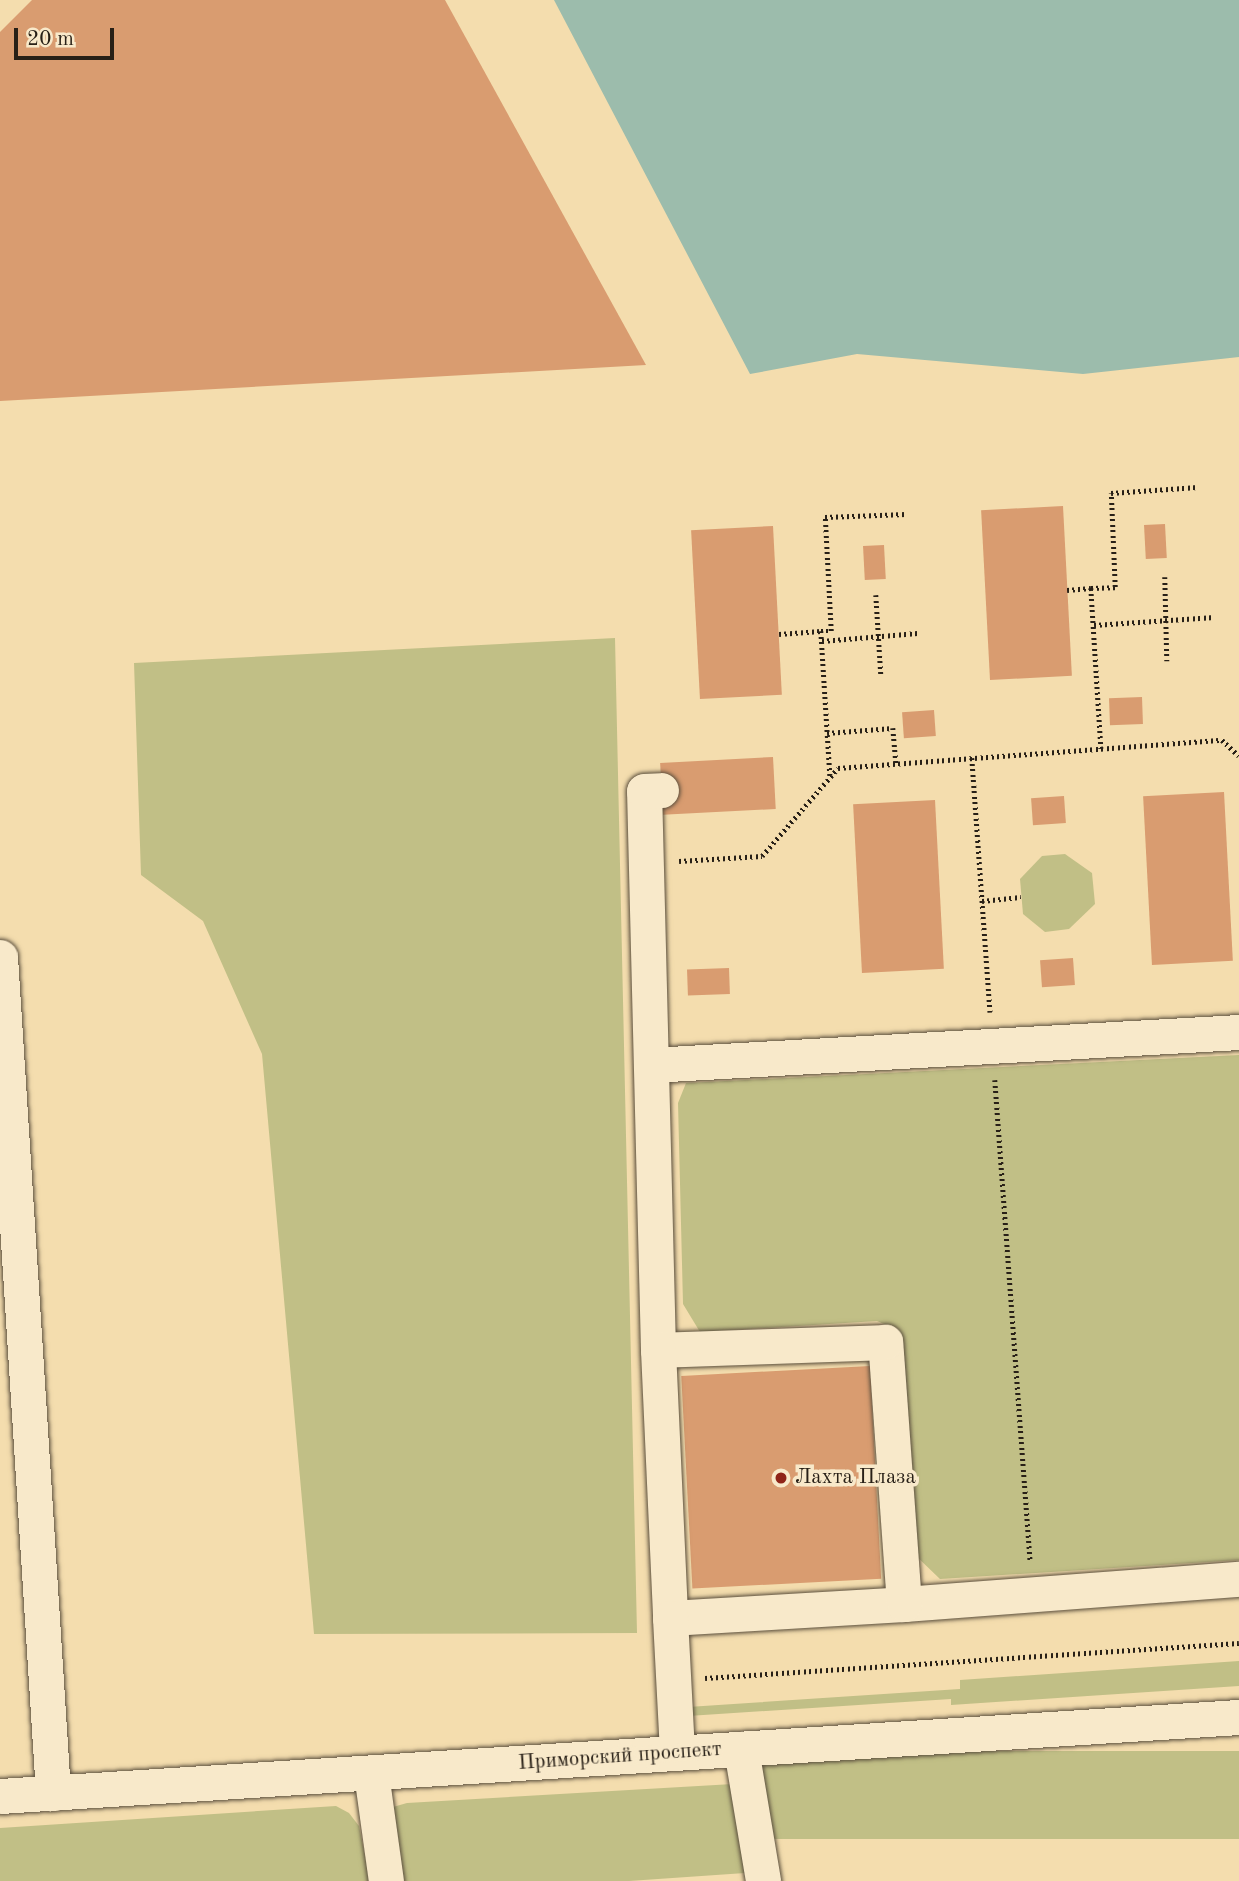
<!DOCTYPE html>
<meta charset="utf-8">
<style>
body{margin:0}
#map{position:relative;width:1239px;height:1881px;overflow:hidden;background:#f4ddae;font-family:"Old Standard TT",serif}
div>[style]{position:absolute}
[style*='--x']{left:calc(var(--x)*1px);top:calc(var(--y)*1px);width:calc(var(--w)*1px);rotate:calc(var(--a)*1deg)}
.green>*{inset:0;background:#c1bf86;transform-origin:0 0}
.water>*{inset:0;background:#9cbcac}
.building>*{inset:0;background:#d99c70;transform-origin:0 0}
.path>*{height:4.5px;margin-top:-2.25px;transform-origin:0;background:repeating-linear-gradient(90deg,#282017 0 2px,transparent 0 5.5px)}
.roads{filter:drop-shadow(0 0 2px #5b4f3d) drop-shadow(0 0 2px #5b4f3d)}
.minor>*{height:35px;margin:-17.5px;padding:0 17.5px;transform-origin:17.5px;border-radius:17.5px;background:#f8e9ca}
.dots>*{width:19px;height:19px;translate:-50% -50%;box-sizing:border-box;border:4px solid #f8e9ca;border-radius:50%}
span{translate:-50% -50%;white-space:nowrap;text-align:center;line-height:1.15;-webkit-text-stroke:7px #f8e9ca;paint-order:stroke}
.poi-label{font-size:21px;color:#282017}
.left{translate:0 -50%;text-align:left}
.street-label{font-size:21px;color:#282017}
.scale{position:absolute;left:14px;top:28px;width:100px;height:32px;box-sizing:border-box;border:4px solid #282017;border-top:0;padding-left:9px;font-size:21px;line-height:24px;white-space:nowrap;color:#282017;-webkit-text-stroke:5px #f8e9ca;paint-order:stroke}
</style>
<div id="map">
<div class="green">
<div style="clip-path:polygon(615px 638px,637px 1633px,314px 1634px,262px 1054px,203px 921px,141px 875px,134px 663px)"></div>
<div style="clip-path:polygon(1065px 854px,1092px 873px,1095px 904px,1069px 929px,1045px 932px,1023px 914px,1020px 879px,1042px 856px)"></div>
<div style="clip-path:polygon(1239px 1055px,1239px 1560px,940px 1579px,913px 1553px,898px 1330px,877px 1321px,700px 1332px,683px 1304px,678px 1103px,686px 1083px)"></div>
<div style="clip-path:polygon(1239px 1661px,1239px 1686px,951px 1705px,951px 1699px,688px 1716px,688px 1707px,960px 1689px,960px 1680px)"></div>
<div style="left:1239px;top:1751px;width:88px;height:478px;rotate:90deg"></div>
<div style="clip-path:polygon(733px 1784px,745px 1873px,629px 1881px,399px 1881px,393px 1807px,407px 1803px)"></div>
<div style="clip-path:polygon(336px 1806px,349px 1813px,359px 1826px,370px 1881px,0 1881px,0 1828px)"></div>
</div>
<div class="water">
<div style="clip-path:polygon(554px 0,1239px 0,1239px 357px,1083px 374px,857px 354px,750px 374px)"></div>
</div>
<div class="building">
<div style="clip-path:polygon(32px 0,445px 0,646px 365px,0 401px,0 32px)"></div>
<div style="left:1063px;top:506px;width:170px;height:82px;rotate:87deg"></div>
<div style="left:1165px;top:524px;width:34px;height:21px;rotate:87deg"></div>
<div style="left:773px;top:526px;width:169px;height:82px;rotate:87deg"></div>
<div style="left:884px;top:545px;width:34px;height:21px;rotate:87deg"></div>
<div style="left:1142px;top:697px;width:27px;height:33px;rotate:88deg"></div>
<div style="left:934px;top:710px;width:26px;height:32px;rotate:86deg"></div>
<div style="left:773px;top:757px;width:52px;height:113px;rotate:87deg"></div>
<div style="left:1224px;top:792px;width:169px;height:81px;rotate:87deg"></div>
<div style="left:1064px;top:796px;width:27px;height:33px;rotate:86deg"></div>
<div style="left:935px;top:800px;width:169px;height:82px;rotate:87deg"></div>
<div style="left:1073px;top:958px;width:27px;height:33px;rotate:86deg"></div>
<div style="left:729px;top:968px;width:26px;height:42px;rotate:88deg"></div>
<div style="left:870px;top:1366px;width:213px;height:189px;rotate:87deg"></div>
</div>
<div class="path">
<div style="--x:1165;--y:577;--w:84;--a:88.6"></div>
<div style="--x:1091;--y:588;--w:24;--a:-2"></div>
<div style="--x:1115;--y:587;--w:94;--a:-92.4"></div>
<div style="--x:1111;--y:493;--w:87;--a:-3.9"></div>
<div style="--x:1067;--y:590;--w:24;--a:-5"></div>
<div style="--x:1091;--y:588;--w:161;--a:86.4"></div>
<div style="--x:876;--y:595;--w:79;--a:86.4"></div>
<div style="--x:1094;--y:625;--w:121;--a:-3.8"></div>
<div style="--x:821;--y:631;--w:10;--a:0"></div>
<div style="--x:831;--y:631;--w:114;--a:-93"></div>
<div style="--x:825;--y:517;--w:81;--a:-2.1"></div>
<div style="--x:779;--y:634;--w:42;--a:-4.1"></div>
<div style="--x:821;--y:631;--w:145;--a:86.4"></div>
<div style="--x:822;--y:641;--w:96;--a:-4.8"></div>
<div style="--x:827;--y:733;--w:66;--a:-4.3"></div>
<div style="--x:893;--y:728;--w:36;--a:85"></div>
<div style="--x:972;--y:758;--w:255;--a:85.9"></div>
<div style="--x:679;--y:861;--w:83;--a:-3.4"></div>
<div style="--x:762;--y:856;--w:116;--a:-49.2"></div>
<div style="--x:838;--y:768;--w:385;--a:-4.2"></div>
<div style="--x:1222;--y:740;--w:23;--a:43"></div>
<div style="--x:982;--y:901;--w:39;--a:-6"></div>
<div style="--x:995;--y:1080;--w:481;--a:85.8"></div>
<div style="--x:705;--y:1678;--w:535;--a:-3.75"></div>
</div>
<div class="roads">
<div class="minor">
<div style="--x:0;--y:957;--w:838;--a:86.37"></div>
<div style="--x:651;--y:1065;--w:589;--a:-3.21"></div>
<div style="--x:658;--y:1350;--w:559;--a:-91.43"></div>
<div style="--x:644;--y:791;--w:17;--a:-3"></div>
<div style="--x:904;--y:1604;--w:336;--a:-4.3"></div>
<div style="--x:670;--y:1618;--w:234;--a:-3.4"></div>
<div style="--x:904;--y:1604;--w:263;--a:-94.1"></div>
<div style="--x:885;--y:1342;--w:227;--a:178"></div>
<div style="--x:658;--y:1350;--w:268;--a:87.4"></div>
<div style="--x:670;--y:1618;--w:135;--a:87"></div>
<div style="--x:741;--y:1749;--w:134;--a:80.5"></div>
<div style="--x:371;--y:1773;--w:109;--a:82.1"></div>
<div style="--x:0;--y:1796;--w:1242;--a:-3.65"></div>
</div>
</div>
<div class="dots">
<div style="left:781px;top:1478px;background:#8f2418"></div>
</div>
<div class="poi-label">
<span class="left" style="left:795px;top:1478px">Лахта Плаза</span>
</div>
<div class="street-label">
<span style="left:620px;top:1757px;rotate:-4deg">Приморский проспект</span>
</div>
<div class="scale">20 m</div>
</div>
